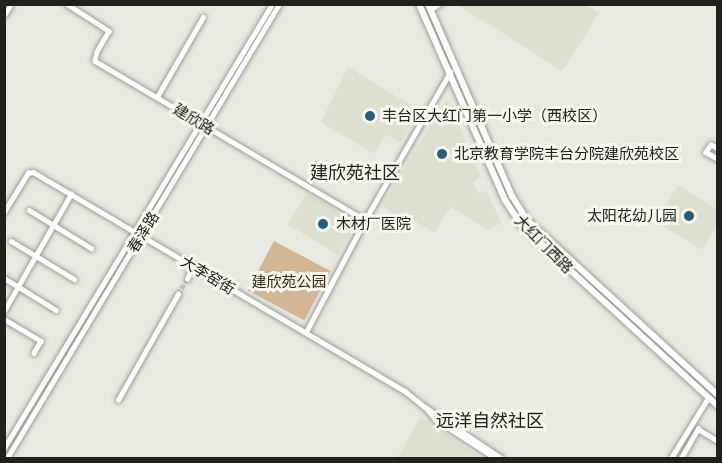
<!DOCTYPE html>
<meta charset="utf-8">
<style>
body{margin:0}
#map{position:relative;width:722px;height:463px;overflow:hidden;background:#e8eae2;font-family:"Noto Sans","Noto Sans SC",sans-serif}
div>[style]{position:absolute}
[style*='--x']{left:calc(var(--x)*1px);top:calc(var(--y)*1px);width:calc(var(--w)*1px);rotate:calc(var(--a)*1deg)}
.built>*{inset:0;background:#dde0d0;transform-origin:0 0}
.green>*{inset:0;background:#d3b694;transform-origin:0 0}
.minor-tunnel>*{height:4.5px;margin-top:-2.25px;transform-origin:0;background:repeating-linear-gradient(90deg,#c0c2bb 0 4.5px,transparent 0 6.5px)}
.roads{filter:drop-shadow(0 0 2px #9ea098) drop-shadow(0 0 2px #9ea098)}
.minor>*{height:4.5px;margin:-2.25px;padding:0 2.25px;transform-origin:2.25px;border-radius:2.25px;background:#fff}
.tertiary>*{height:5px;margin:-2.5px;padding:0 2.5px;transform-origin:2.5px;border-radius:2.5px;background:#fff}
.secondary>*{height:6px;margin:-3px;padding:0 3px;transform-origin:3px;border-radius:3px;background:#fff}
.dots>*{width:16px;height:16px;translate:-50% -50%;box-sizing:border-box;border:3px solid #f6f8ef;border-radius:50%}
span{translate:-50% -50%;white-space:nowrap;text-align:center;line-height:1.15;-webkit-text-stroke:6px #f6f8ef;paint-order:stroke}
.poi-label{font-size:15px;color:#20201d}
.left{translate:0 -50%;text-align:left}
.right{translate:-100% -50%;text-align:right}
.street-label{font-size:15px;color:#20201d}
.park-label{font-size:15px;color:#392710}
.quarter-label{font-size:18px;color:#20201d}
.frame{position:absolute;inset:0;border:6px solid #20201d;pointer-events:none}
</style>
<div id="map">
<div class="built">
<div style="clip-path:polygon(458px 5px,586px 5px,599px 13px,562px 71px)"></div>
<div style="clip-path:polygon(348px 67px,419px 110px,400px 143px,386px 134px,374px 154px,321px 122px)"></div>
<div style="clip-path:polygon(447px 98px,481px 177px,473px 182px,479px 194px,486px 190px,501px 223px,488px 230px,451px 207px,434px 233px,407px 216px,403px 222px,382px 206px)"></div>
<div style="clip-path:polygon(678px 185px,717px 209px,717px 226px,702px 250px,657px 222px)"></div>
<div style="left:307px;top:193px;width:58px;height:37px;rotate:31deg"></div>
<div style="clip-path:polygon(421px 417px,481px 458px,397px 458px)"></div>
</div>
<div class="green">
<div style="left:274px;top:241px;width:64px;height:56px;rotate:28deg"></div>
</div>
<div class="minor-tunnel">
<div style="--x:178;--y:294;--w:17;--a:-59"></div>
</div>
<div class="roads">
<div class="minor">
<div style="--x:67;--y:4;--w:50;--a:32.7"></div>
<div style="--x:109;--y:31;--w:24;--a:120"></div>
<div style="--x:97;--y:52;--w:9;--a:103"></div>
<div style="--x:95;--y:61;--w:313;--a:30.5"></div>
<div style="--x:430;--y:10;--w:11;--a:-34"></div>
<div style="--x:157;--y:97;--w:92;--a:-60.1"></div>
<div style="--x:718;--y:149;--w:8;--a:-150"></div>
<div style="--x:711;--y:145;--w:9;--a:126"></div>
<div style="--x:706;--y:152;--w:14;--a:30"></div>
<div style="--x:29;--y:210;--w:73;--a:31.5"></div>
<div style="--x:4;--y:212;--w:46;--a:-58.4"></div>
<div style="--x:28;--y:173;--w:5;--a:-11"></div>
<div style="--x:33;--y:172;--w:432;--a:30.5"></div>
<div style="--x:405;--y:391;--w:26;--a:39"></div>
<div style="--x:11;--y:241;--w:74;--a:31.1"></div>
<div style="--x:4;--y:278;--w:61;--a:31.6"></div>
<div style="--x:187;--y:279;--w:13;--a:-63"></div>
<div style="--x:4;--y:311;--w:135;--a:-60.2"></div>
<div style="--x:4;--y:319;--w:43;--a:30.7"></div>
<div style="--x:41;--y:341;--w:14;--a:120"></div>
<div style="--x:306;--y:332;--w:127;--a:-62.2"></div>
<div style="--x:365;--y:220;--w:171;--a:-60.1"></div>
<div style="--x:118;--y:400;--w:122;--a:-60.5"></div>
<div style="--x:671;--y:458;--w:70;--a:-58.3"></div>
<div style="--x:681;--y:458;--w:34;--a:-60"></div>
<div style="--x:698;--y:429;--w:23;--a:31"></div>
</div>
<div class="tertiary">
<div style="--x:4;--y:15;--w:13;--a:-58"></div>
<div style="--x:4;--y:448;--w:519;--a:-58.88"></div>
<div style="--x:7;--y:458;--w:529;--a:-59.07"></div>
<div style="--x:495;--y:458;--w:72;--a:-147"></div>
<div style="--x:435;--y:419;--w:16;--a:-130"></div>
<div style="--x:425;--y:407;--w:92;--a:33.9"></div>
</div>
<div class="secondary">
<div style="--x:419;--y:4;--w:214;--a:66.3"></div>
<div style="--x:505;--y:200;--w:30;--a:57"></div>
<div style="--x:521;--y:225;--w:268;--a:42.6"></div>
<div style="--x:428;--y:4;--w:210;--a:66.4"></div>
<div style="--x:512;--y:196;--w:28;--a:58"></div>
<div style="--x:527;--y:220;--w:259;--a:42.5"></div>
</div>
</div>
<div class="dots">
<div style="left:370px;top:116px;background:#275e79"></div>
<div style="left:442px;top:154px;background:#275e79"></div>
<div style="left:689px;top:216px;background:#275e79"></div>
<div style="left:323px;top:224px;background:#275e79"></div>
</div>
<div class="poi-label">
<span class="left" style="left:382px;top:116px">丰台区大红门第一小学（西校区）</span>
<span class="left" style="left:454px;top:154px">北京教育学院丰台分院建欣苑校区</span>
<span class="right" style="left:677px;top:216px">太阳花幼儿园</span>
<span class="left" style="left:336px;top:224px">木材厂医院</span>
</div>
<div class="street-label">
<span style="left:194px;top:119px;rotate:31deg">建欣路</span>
<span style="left:143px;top:232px;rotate:-58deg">春泽路</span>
<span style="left:544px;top:244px;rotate:45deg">大红门西路</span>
<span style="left:208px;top:275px;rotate:31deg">大李窑街</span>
</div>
<div class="park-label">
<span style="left:289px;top:282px">建欣苑公园</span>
</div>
<div class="quarter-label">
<span style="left:355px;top:172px">建欣苑社区</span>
<span style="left:490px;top:420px">远洋自然社区</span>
</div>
<div class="frame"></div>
</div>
